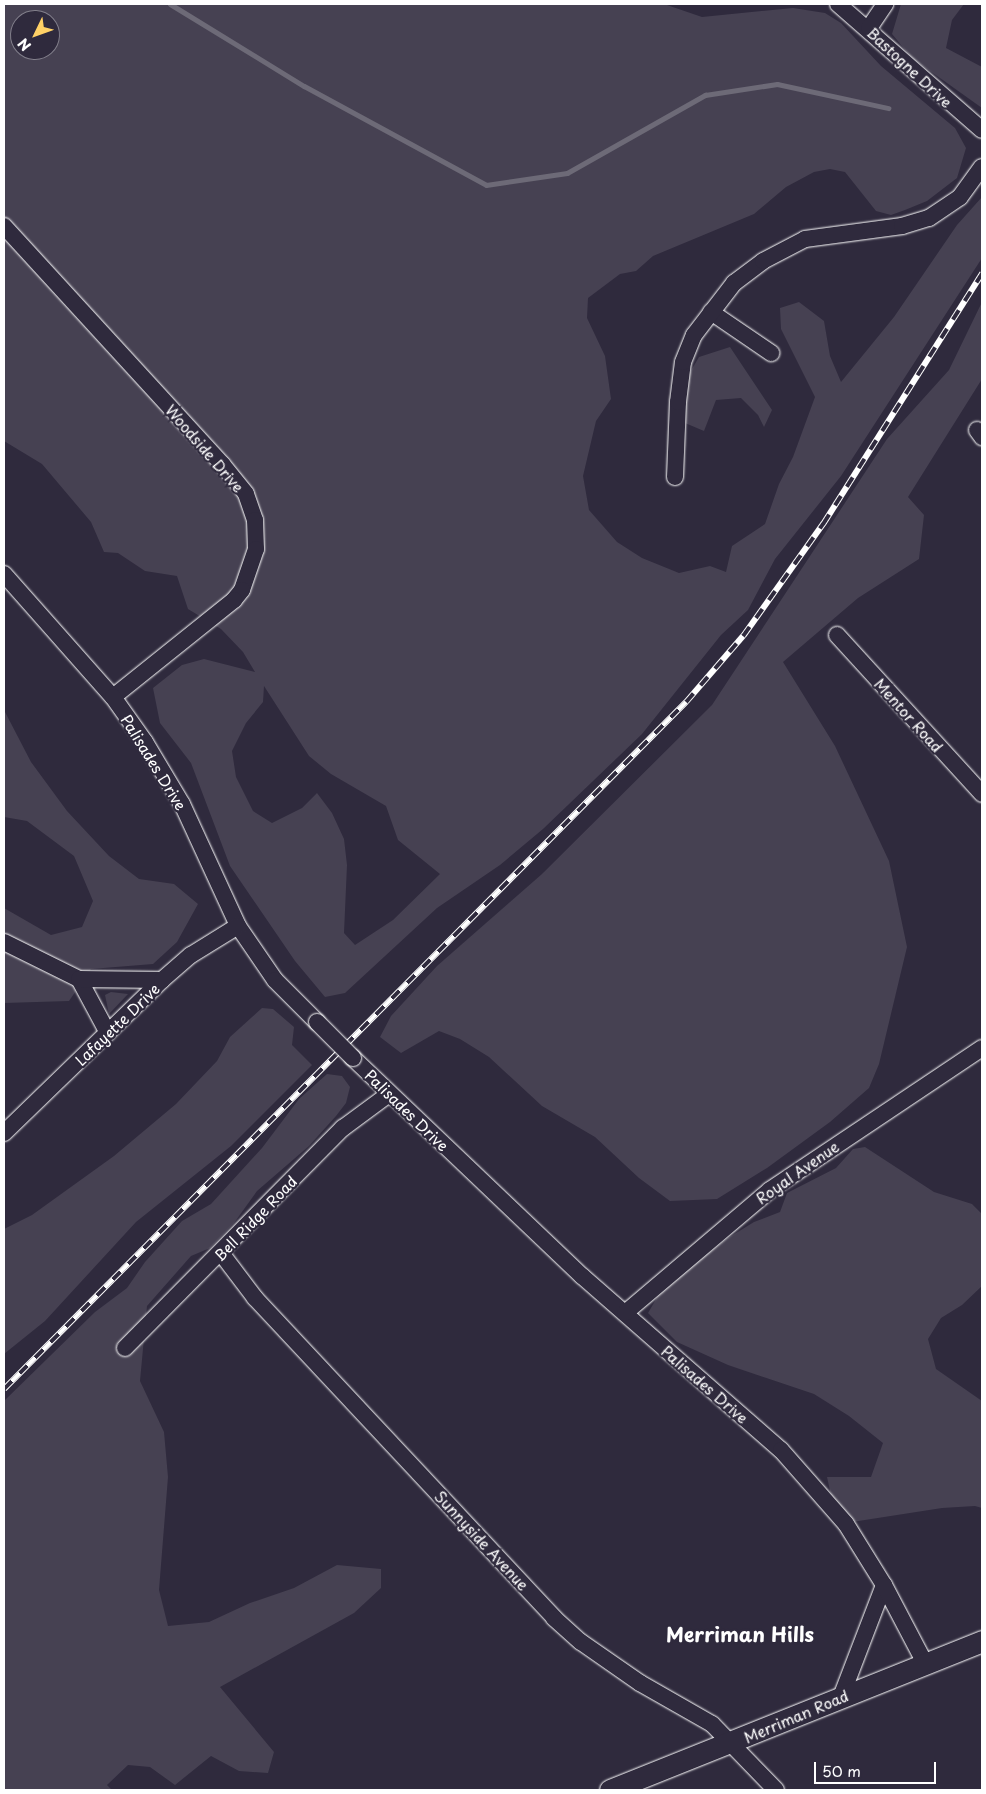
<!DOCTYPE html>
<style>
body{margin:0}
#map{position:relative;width:986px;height:1794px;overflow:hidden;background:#2f2a3d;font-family:"Playpen Sans",sans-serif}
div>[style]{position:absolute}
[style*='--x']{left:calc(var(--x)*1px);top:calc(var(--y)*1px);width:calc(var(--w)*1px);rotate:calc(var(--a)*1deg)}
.green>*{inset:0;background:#464152}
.stream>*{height:5px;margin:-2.5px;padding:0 2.5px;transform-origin:2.5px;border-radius:2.5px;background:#6d6a77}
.roads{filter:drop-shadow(0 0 1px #fff) drop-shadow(0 0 1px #fff)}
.minor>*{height:16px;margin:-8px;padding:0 8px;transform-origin:8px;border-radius:8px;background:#2f2a3d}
.major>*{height:21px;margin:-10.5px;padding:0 10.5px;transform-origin:10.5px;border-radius:10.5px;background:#2f2a3d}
.rail>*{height:5.5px;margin-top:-2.75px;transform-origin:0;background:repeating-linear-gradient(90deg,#2f2a3d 0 11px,#fff 0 22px);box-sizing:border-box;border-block:1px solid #fff}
.bridges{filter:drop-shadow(0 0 1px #fff) drop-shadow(0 0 1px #fff)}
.minor-bridge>*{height:16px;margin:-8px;padding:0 8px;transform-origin:8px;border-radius:8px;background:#2f2a3d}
span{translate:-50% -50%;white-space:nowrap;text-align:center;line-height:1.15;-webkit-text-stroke:4.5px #2f2a3d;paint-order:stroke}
.street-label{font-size:15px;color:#fff}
.district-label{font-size:20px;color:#fff;font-weight:700}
.frame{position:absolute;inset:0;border:5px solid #fff;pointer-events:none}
.north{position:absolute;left:10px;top:10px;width:50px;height:50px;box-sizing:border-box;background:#2f2a3d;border:1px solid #827f8b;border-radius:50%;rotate:228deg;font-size:14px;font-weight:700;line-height:20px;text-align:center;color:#fff}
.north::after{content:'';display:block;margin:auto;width:18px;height:22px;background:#ffd166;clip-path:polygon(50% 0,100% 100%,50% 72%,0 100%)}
.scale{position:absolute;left:814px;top:1762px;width:122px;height:22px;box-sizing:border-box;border:2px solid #fff;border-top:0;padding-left:6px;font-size:15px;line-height:18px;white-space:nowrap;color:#fff;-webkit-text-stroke:4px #2f2a3d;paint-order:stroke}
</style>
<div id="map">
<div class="green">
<div style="clip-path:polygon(evenodd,4px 4px,664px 4px,702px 17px,793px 8px,825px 13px,841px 23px,881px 66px,955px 128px,966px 148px,957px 178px,927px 201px,905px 210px,891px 215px,876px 211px,845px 172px,830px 169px,814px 172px,786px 187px,754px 214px,653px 256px,636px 271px,620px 274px,588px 298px,587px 318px,605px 356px,611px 399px,596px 421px,583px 476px,589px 510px,617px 542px,642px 558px,679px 573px,710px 566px,726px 572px,732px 546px,765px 524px,779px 484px,793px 457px,815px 397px,781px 329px,780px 308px,799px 302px,824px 321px,830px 356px,841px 382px,894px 317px,957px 225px,982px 197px,982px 258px,841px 476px,775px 559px,748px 610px,721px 635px,642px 734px,543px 829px,500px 865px,437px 908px,345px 993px,325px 997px,295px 961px,230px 866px,191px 763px,160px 723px,153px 688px,182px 665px,204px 659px,255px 672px,243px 652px,221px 629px,188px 609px,177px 576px,145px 571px,118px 553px,104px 552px,91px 522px,42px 464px,4px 441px,4px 4px,20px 20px,50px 20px,50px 50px,20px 50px,20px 20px,4px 4px,264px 686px,309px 756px,331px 774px,386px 806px,398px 840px,440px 874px,393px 920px,355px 945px,344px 933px,347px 865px,344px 839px,332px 813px,317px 793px,302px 808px,272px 823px,253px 811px,236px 777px,232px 751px,246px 723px,263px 702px,264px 686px)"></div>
<div style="clip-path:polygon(901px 4px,964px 4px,952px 20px,946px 48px,982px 67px,982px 108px,912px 58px,892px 34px)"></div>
<div style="clip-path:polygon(982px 302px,982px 379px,908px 497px,924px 515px,919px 559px,858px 598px,783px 662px,835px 746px,889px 861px,907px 947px,879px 1064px,869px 1088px,830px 1122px,767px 1168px,717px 1199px,670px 1201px,639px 1178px,595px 1137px,542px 1106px,489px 1057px,460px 1039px,439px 1031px,401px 1053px,380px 1037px,391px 1016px,437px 966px,542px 874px,712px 705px,887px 439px,949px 370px)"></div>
<div style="clip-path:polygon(730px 347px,772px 410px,764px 427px,758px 415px,741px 398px,716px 400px,704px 431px,685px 423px,682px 386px,699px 357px)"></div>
<div style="clip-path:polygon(4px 710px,31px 762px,67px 811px,109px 856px,139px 879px,174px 884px,198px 904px,177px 942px,153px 964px,91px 969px,69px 1001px,4px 1003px,4px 908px,51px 935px,82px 927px,93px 901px,74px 856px,27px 821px,4px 817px)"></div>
<div style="clip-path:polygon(111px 992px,128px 994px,109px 1014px,105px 995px)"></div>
<div style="clip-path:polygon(262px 1008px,273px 1009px,294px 1027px,292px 1045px,312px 1065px,231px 1146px,136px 1222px,45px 1321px,4px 1354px,4px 1229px,32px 1215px,114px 1156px,176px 1104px,217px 1061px,230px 1037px)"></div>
<div style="clip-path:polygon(327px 1074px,342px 1076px,350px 1087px,346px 1103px,336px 1116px,309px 1146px,257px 1191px,234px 1223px,210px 1248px,191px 1256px,147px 1306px,140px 1381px,164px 1432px,168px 1477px,159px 1590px,168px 1626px,209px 1622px,250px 1603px,294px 1588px,337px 1565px,381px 1569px,381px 1588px,354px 1613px,220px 1687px,274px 1752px,268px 1773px,239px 1771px,211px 1756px,175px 1785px,150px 1767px,128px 1765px,107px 1785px,112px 1790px,4px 1790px,4px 1401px,95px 1312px,127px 1288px,145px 1262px,182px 1221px,211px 1204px,262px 1148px,299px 1099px)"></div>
<div style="clip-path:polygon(865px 1147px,934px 1192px,972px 1204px,982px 1214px,982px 1286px,962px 1305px,941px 1318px,928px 1339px,936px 1369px,982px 1401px,982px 1508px,975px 1506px,942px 1508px,852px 1522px,834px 1509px,827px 1477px,871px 1477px,883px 1443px,849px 1416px,814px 1394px,728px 1365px,677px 1342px,648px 1313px,662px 1289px,728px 1238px,754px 1222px,780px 1212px,787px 1193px,836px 1168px,853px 1149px)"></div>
</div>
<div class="stream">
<div style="--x:170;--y:4;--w:157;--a:31.5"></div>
<div style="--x:304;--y:86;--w:207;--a:28.5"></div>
<div style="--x:486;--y:185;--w:82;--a:-8.4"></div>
<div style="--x:567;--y:173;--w:159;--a:-29.5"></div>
<div style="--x:705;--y:95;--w:73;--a:-8.7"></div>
<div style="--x:777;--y:84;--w:114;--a:12.2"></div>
</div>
<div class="roads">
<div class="minor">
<div style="--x:838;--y:4;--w:191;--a:41.2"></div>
<div style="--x:869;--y:28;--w:29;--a:-56"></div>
<div style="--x:4;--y:226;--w:323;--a:47.5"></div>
<div style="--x:222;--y:464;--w:38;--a:51"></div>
<div style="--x:246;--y:494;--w:28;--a:71"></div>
<div style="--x:255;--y:520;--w:29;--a:88"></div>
<div style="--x:256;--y:549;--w:43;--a:108.9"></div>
<div style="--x:242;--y:590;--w:13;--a:129"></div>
<div style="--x:234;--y:600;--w:155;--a:141.3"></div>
<div style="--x:711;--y:312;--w:73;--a:34.3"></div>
<div style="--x:977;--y:430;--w:9;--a:54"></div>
<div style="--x:675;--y:477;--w:75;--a:-87.7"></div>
<div style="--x:678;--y:402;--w:40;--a:-82.9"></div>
<div style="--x:683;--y:362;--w:29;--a:-68"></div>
<div style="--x:694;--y:335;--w:66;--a:-52.4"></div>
<div style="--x:734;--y:283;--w:36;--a:-37"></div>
<div style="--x:763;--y:261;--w:47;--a:-27.6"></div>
<div style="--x:805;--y:239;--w:98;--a:-7.6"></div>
<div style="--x:902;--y:226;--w:28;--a:-17"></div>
<div style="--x:929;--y:218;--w:37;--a:-34"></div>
<div style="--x:960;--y:197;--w:37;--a:-54"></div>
<div style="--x:4;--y:574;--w:164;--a:48.5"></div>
<div style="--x:113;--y:697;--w:55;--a:54.6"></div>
<div style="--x:145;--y:742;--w:72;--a:59.2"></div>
<div style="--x:182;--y:804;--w:134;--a:65.3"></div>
<div style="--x:238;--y:926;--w:65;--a:55.6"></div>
<div style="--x:275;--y:980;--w:59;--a:45"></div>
<div style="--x:837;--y:635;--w:215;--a:47.6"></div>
<div style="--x:4;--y:942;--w:84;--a:26.3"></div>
<div style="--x:79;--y:979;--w:61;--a:61.8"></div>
<div style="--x:79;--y:979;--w:83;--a:0.7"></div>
<div style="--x:353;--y:1058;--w:316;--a:43.6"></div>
<div style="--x:582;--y:1276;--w:264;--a:41.2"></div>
<div style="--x:781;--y:1450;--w:98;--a:48.7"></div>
<div style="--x:846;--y:1524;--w:72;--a:58.1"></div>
<div style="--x:884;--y:1585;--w:120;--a:111"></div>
<div style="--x:4;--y:1133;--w:220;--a:-44.1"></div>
<div style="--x:162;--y:980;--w:38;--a:-41"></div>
<div style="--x:191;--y:955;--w:55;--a:-31.7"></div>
<div style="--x:221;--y:1253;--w:56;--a:52.9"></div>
<div style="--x:255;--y:1298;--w:438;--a:46.9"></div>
<div style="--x:554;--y:1618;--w:36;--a:42"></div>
<div style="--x:581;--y:1642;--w:72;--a:34.8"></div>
<div style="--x:640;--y:1683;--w:83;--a:29.7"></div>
<div style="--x:712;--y:1724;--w:92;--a:45.9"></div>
<div style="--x:625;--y:1313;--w:190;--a:-40.3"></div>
<div style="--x:770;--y:1190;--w:255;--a:-33.8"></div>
<div style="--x:125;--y:1348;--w:310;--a:-45.3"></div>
<div style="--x:343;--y:1128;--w:57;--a:-36.5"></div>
<div style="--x:884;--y:1585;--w:88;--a:62.3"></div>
</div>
<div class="major">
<div style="--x:610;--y:1790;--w:401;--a:-21.8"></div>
</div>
</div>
<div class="rail">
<div style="--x:4;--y:1389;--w:968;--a:-45.21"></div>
<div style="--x:686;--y:702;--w:87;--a:-49.2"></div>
<div style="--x:743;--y:636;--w:138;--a:-54.5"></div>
<div style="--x:823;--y:524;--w:297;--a:-57.6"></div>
</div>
<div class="bridges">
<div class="minor-bridge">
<div style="--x:317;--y:1022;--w:51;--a:45"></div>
</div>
</div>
<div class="street-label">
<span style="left:910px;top:67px;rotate:43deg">Bastogne Drive</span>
<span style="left:205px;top:448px;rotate:49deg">Woodside Drive</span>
<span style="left:909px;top:715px;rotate:48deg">Mentor Road</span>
<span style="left:154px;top:762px;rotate:58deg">Palisades Drive</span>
<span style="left:117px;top:1024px;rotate:-44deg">Lafayette Drive</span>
<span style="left:407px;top:1110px;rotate:44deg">Palisades Drive</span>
<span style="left:797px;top:1172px;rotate:-35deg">Royal Avenue</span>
<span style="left:255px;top:1218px;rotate:-46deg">Bell Ridge Road</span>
<span style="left:705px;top:1384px;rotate:41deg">Palisades Drive</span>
<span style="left:482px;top:1540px;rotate:47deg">Sunnyside Avenue</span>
<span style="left:796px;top:1716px;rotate:-23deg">Merriman Road</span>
</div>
<div class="district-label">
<span style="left:740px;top:1634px">Merriman Hills</span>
</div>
<div class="frame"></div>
<div class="north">N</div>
<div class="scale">50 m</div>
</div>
